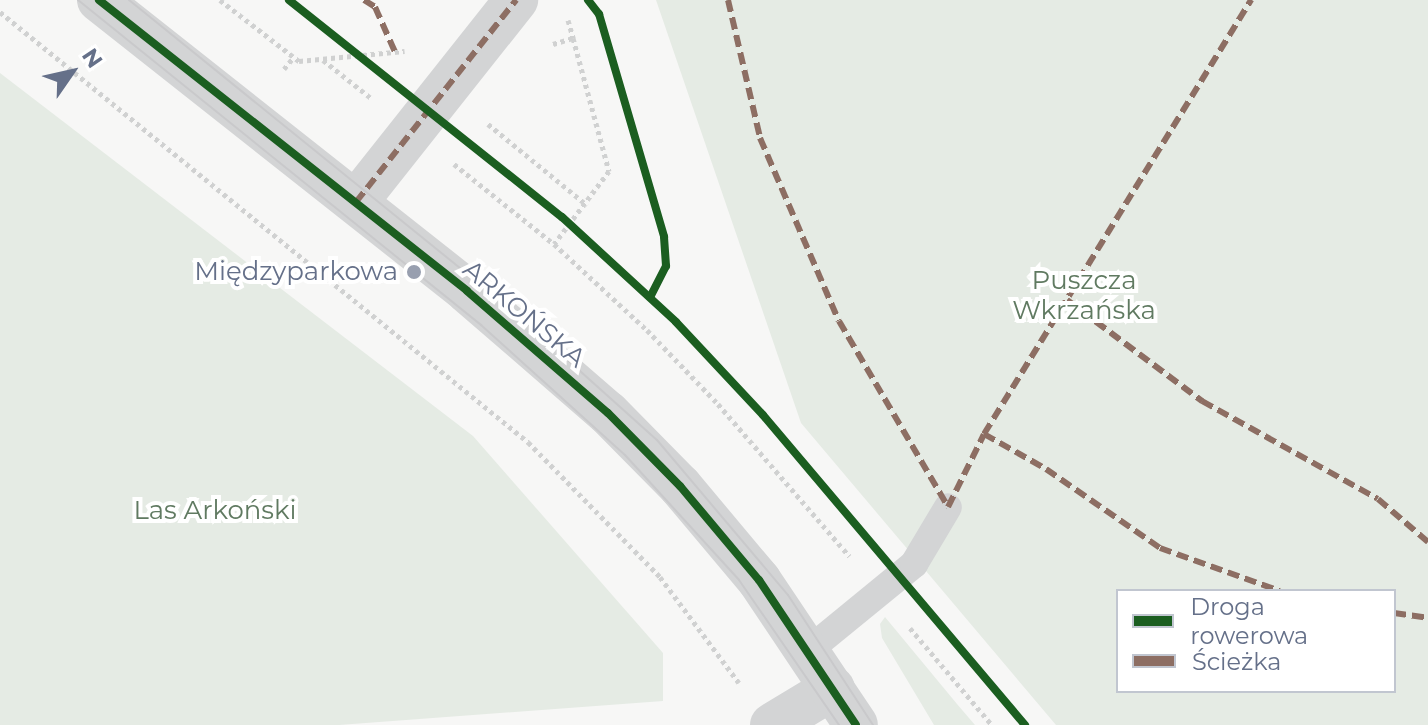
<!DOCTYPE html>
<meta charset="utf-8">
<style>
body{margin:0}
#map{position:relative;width:1428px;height:725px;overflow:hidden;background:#f7f7f6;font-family:Montserrat,sans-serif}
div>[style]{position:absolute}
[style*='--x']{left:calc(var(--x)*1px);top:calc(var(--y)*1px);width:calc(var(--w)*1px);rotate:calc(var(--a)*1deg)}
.green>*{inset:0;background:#e5ebe4}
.path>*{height:5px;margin-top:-2.5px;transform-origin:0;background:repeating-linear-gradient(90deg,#d0d1d1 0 4px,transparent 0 8px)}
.service>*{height:28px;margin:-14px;padding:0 14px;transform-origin:14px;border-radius:14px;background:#d3d4d5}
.minor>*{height:44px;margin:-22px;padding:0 22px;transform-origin:22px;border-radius:22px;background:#d3d4d5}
.tertiary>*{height:44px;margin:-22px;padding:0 22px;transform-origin:22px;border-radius:22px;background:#d3d4d5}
.tram>*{height:2px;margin:-1px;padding:0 1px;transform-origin:1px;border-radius:1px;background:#c9c9cb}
.quiet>*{height:6px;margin-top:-3px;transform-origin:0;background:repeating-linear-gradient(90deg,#8d6e63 0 12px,transparent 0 18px)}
.cycleway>*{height:8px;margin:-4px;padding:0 4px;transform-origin:4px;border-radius:4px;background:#1b5e20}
.dots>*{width:22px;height:22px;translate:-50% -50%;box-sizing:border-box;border:4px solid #fff;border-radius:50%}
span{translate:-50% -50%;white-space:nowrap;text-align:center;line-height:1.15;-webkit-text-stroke:8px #fff;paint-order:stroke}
.poi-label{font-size:26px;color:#657089}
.right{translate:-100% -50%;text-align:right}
.park-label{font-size:26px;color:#607a61}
.street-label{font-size:26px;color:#657089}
.legend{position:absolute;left:1116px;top:589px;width:280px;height:104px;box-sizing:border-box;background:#fff;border:2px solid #c1c6d0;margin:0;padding:10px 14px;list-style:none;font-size:24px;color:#657089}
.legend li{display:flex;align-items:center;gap:16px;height:40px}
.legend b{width:40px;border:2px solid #c1c6d0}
.north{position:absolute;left:32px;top:32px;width:80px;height:80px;-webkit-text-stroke:6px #fff;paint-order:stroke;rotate:56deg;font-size:22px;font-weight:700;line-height:32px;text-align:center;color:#657089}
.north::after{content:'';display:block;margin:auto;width:28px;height:36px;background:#657089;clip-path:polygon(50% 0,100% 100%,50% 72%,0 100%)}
</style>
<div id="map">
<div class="green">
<div style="clip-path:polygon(evenodd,656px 0,1428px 0,1428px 725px,1056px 725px,801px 423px,656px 0,1118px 591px,1394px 591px,1394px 691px,1118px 691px,1118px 591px)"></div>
<div style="clip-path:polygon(0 73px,473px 436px,663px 653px,663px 701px,339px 725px,0 725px)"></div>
<div style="clip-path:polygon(885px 617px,957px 704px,975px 725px,934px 725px,882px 638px,880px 624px)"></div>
</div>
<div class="path">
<div style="--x:220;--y:0;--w:100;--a:37.7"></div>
<div style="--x:299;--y:61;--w:106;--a:-5.4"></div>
<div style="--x:0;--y:12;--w:681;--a:39.16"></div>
<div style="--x:528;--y:442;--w:189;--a:45.6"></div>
<div style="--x:660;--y:577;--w:132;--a:53.3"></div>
<div style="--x:568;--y:20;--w:19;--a:74"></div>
<div style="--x:553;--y:44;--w:21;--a:-17"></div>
<div style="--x:573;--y:38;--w:138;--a:74.9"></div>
<div style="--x:609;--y:171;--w:91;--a:127"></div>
<div style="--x:323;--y:60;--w:61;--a:38.4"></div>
<div style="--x:284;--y:69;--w:14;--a:-51"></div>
<div style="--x:488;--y:124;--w:128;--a:39.3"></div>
<div style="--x:454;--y:164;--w:128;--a:38.7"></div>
<div style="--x:554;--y:244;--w:127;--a:42.8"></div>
<div style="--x:647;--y:330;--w:103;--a:46.2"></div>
<div style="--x:718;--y:404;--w:201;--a:49.2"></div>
<div style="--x:910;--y:628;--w:127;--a:49.8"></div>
</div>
<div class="service">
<div style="--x:809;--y:650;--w:136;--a:-39.3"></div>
<div style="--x:914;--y:564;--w:66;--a:-59.2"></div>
</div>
<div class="minor">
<div style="--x:356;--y:202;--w:258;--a:-51.6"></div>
<div style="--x:772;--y:725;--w:71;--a:-31.2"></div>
</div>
<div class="tertiary">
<div style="--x:99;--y:0;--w:469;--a:38.3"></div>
<div style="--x:467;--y:291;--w:186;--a:40.9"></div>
<div style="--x:608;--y:413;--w:103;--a:45.4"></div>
<div style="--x:680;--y:486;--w:123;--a:50"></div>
<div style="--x:759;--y:580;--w:174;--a:56.2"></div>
</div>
<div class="tram">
<div style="--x:78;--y:0;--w:518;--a:38.88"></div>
<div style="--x:481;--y:325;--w:194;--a:42.1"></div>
<div style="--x:625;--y:455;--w:169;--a:47.6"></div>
<div style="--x:739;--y:580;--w:176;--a:55.4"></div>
<div style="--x:129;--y:0;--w:493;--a:39"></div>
<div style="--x:512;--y:310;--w:195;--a:41.9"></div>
<div style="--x:657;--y:440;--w:203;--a:49.8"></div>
<div style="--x:788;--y:595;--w:155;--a:56.8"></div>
</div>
<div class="quiet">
<div style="--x:364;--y:0;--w:13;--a:32"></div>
<div style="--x:375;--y:7;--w:49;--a:66"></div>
<div style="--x:728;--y:0;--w:142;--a:76.9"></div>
<div style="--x:760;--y:138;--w:199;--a:66.7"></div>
<div style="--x:839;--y:321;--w:216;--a:59.6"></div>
<div style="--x:356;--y:202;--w:258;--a:-51.6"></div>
<div style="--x:1067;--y:300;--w:169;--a:36.8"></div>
<div style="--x:1202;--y:401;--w:201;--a:29.1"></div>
<div style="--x:1378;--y:499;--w:66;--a:40.7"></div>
<div style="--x:984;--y:434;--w:71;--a:29.4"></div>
<div style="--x:1046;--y:469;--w:139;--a:34.7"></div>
<div style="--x:1160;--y:548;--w:127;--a:19.7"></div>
<div style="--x:948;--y:507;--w:81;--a:-63.7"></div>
<div style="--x:984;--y:434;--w:510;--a:-58.4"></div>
<div style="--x:1394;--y:613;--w:34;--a:8"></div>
</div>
<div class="cycleway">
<div style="--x:99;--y:0;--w:469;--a:38.3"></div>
<div style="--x:467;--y:291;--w:186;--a:40.9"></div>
<div style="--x:608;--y:413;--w:103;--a:45.4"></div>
<div style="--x:680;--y:486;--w:123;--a:50"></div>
<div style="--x:759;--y:580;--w:174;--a:56.2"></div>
<div style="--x:289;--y:0;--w:349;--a:38.5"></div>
<div style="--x:562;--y:217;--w:155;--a:42.6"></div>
<div style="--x:676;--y:322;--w:127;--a:46.9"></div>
<div style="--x:763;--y:415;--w:406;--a:49.8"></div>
<div style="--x:588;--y:0;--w:18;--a:52"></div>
<div style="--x:599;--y:14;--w:232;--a:73.7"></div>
<div style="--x:664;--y:237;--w:29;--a:86"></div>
<div style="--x:666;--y:266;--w:35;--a:117"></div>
</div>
<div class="dots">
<div style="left:414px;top:272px;background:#989faf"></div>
</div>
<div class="poi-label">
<span class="right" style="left:398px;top:272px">Międzyparkowa</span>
</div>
<div class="park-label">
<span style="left:1084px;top:296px">Puszcza<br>Wkrzańska</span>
<span style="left:215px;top:511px">Las Arkoński</span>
</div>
<div class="street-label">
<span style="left:524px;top:314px;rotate:40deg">ARKOŃSKA</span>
</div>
<ul class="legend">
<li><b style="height:10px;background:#1b5e20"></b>Droga rowerowa</li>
<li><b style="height:10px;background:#8d6e63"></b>Ścieżka</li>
</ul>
<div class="north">N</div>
</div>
